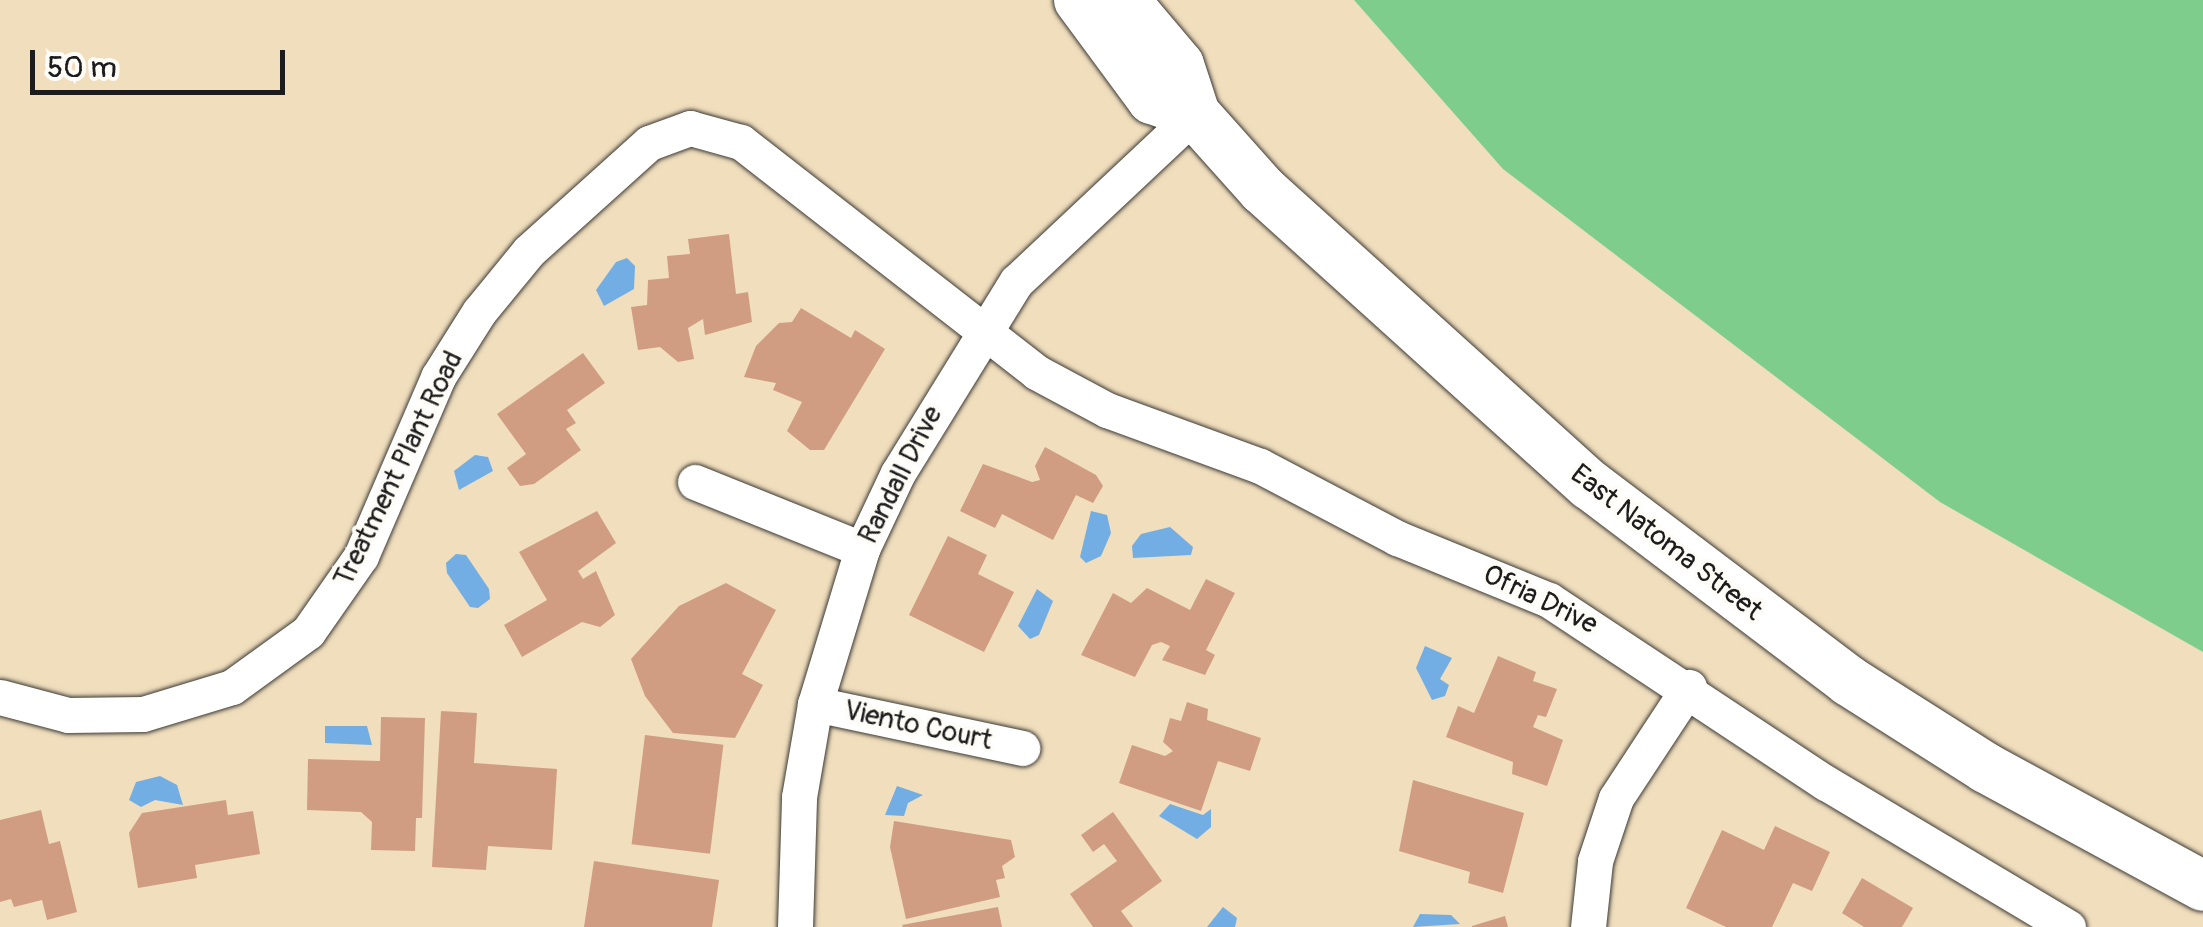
<!DOCTYPE html>
<style>
body{margin:0}
#map{position:relative;width:2203px;height:927px;overflow:hidden;background:#f0debd;font-family:Pangolin,sans-serif}
div>[style]{position:absolute}
[style*='--x']{left:calc(var(--x)*1px);top:calc(var(--y)*1px);width:calc(var(--w)*1px);rotate:calc(var(--a)*1deg)}
.green>*{inset:0;background:#7ecd8d}
.water>*{inset:0;background:#72aee3}
.building>*{inset:0;background:#d09d82;transform-origin:0 0}
.roads{filter:drop-shadow(0 0 2px #3c3934) drop-shadow(0 0 2px #3c3934)}
.minor>*{height:35px;margin:-17.5px;padding:0 17.5px;transform-origin:17.5px;border-radius:17.5px;background:#fff}
.secondary>*{height:50px;margin:-25px;padding:0 25px;transform-origin:25px;border-radius:25px;background:#fff}
span{translate:-50% -50%;white-space:nowrap;text-align:center;line-height:1.15;-webkit-text-stroke:8px #fdfcf7;paint-order:stroke}
.street-label{font-size:28px;color:#1c1c1c}
.scale{position:absolute;left:30px;top:50px;width:255px;height:45px;box-sizing:border-box;border:5px solid #1c1c1c;border-top:0;padding-left:12px;font-size:30px;line-height:35px;white-space:nowrap;color:#1c1c1c;-webkit-text-stroke:8px #fdfcf7;paint-order:stroke}
</style>
<div id="map">
<div class="green">
<div style="clip-path:polygon(1354px 0,2203px 0,2203px 652px,1940px 502px,1503px 169px)"></div>
</div>
<div class="water">
<div style="clip-path:polygon(627px 258px,635px 266px,634px 289px,604px 306px,596px 290px,616px 262px)"></div>
<div style="clip-path:polygon(475px 455px,488px 457px,493px 471px,459px 490px,454px 471px)"></div>
<div style="clip-path:polygon(1091px 511px,1107px 515px,1111px 533px,1101px 556px,1086px 563px,1080px 557px)"></div>
<div style="clip-path:polygon(1170px 527px,1193px 547px,1191px 555px,1133px 558px,1132px 546px,1141px 534px)"></div>
<div style="clip-path:polygon(456px 554px,466px 555px,489px 589px,490px 599px,478px 608px,470px 607px,447px 573px,446px 563px)"></div>
<div style="clip-path:polygon(1037px 589px,1053px 601px,1039px 635px,1030px 639px,1018px 626px)"></div>
<div style="clip-path:polygon(1425px 646px,1452px 658px,1440px 679px,1449px 685px,1445px 696px,1432px 700px,1416px 668px)"></div>
<div style="clip-path:polygon(325px 726px,367px 726px,372px 745px,325px 743px)"></div>
<div style="clip-path:polygon(160px 776px,177px 785px,183px 805px,155px 800px,141px 807px,129px 800px,136px 782px)"></div>
<div style="clip-path:polygon(897px 786px,923px 795px,908px 803px,904px 816px,885px 815px)"></div>
<div style="clip-path:polygon(1170px 804px,1203px 815px,1211px 809px,1211px 827px,1197px 839px,1159px 816px)"></div>
<div style="clip-path:polygon(1223px 907px,1237px 918px,1235px 927px,1207px 927px)"></div>
<div style="clip-path:polygon(1420px 914px,1451px 915px,1460px 924px,1413px 927px)"></div>
</div>
<div class="building">
<div style="clip-path:polygon(729px 234px,736px 294px,748px 292px,752px 322px,705px 335px,703px 319px,688px 328px,694px 359px,678px 362px,660px 347px,638px 350px,631px 307px,647px 305px,648px 280px,669px 278px,667px 256px,690px 254px,688px 239px)"></div>
<div style="clip-path:polygon(801px 308px,851px 338px,855px 330px,885px 349px,824px 450px,810px 450px,787px 431px,802px 402px,773px 390px,776px 383px,744px 377px,756px 346px,779px 323px,792px 322px)"></div>
<div style="clip-path:polygon(583px 353px,605px 383px,567px 410px,576px 423px,566px 429px,581px 450px,534px 484px,520px 486px,507px 468px,526px 454px,497px 414px)"></div>
<div style="clip-path:polygon(1045px 447px,1096px 475px,1103px 486px,1093px 503px,1076px 495px,1053px 540px,1002px 514px,995px 528px,960px 511px,983px 464px,1032px 482px,1040px 480px,1035px 466px)"></div>
<div style="clip-path:polygon(597px 511px,616px 543px,578px 571px,583px 579px,596px 571px,615px 615px,600px 627px,582px 622px,522px 657px,504px 625px,547px 600px,519px 552px)"></div>
<div style="clip-path:polygon(948px 536px,987px 555px,978px 574px,1014px 592px,984px 652px,909px 615px)"></div>
<div style="clip-path:polygon(1206px 579px,1235px 593px,1206px 650px,1215px 655px,1205px 675px,1162px 660px,1170px 646px,1161px 642px,1152px 645px,1135px 677px,1081px 655px,1113px 593px,1131px 603px,1147px 588px,1190px 610px)"></div>
<div style="clip-path:polygon(726px 583px,776px 610px,742px 674px,763px 685px,735px 738px,673px 733px,645px 696px,631px 659px,679px 606px)"></div>
<div style="clip-path:polygon(1498px 656px,1536px 672px,1533px 681px,1557px 689px,1546px 717px,1538px 715px,1533px 727px,1563px 740px,1547px 786px,1512px 774px,1513px 762px,1446px 737px,1458px 706px,1474px 713px)"></div>
<div style="clip-path:polygon(1187px 702px,1208px 709px,1207px 720px,1261px 738px,1250px 771px,1218px 761px,1201px 811px,1119px 783px,1132px 745px,1165px 756px,1173px 751px,1163px 742px,1170px 718px,1181px 721px)"></div>
<div style="clip-path:polygon(441px 711px,477px 713px,474px 763px,557px 769px,552px 850px,488px 846px,486px 870px,432px 867px)"></div>
<div style="clip-path:polygon(381px 717px,425px 718px,422px 818px,416px 818px,415px 851px,371px 850px,372px 822px,361px 812px,307px 810px,308px 759px,380px 761px)"></div>
<div style="left:645px;top:735px;width:79px;height:110px;rotate:7deg"></div>
<div style="clip-path:polygon(1413px 780px,1524px 813px,1503px 893px,1468px 883px,1470px 872px,1399px 851px)"></div>
<div style="clip-path:polygon(226px 800px,228px 815px,253px 811px,260px 854px,195px 865px,197px 878px,138px 888px,129px 833px,142px 813px)"></div>
<div style="clip-path:polygon(41px 810px,49px 844px,60px 841px,77px 912px,47px 920px,42px 900px,14px 907px,11px 899px,0 902px,0 820px)"></div>
<div style="clip-path:polygon(1113px 812px,1162px 881px,1121px 911px,1133px 927px,1093px 927px,1070px 894px,1117px 861px,1104px 844px,1093px 852px,1081px 835px)"></div>
<div style="clip-path:polygon(894px 821px,1011px 840px,1015px 857px,1002px 866px,1005px 878px,996px 880px,1000px 897px,906px 919px,890px 847px)"></div>
<div style="clip-path:polygon(1775px 826px,1830px 852px,1812px 891px,1793px 883px,1772px 927px,1726px 927px,1686px 908px,1722px 830px,1764px 850px)"></div>
<div style="clip-path:polygon(594px 861px,719px 880px,712px 927px,584px 927px)"></div>
<div style="clip-path:polygon(1862px 878px,1913px 908px,1902px 927px,1864px 927px,1842px 913px)"></div>
<div style="clip-path:polygon(998px 907px,1002px 927px,903px 927px,902px 925px)"></div>
<div style="clip-path:polygon(1505px 916px,1508px 927px,1472px 927px,1472px 926px)"></div>
</div>
<div class="roads">
<div class="minor">
<div style="--x:695;--y:482;--w:180;--a:21.9"></div>
<div style="--x:0;--y:697;--w:70;--a:14.8"></div>
<div style="--x:68;--y:715;--w:75;--a:-0.8"></div>
<div style="--x:143;--y:714;--w:93;--a:-16.9"></div>
<div style="--x:232;--y:687;--w:94;--a:-35.9"></div>
<div style="--x:308;--y:632;--w:93;--a:-55.1"></div>
<div style="--x:361;--y:556;--w:195;--a:-66.7"></div>
<div style="--x:438;--y:377;--w:77;--a:-57.8"></div>
<div style="--x:479;--y:312;--w:79;--a:-50.7"></div>
<div style="--x:529;--y:251;--w:161;--a:-42"></div>
<div style="--x:649;--y:143;--w:44;--a:-20.1"></div>
<div style="--x:690;--y:128;--w:53;--a:15.4"></div>
<div style="--x:741;--y:142;--w:374;--a:37.9"></div>
<div style="--x:1036;--y:372;--w:81;--a:28.2"></div>
<div style="--x:1107;--y:410;--w:163;--a:20.1"></div>
<div style="--x:1260;--y:466;--w:155;--a:27.7"></div>
<div style="--x:1397;--y:538;--w:164;--a:22.2"></div>
<div style="--x:1549;--y:600;--w:332;--a:33.5"></div>
<div style="--x:1826;--y:783;--w:282;--a:30.8"></div>
<div style="--x:815;--y:704;--w:212;--a:12"></div>
<div style="--x:795;--y:927;--w:130;--a:-88.2"></div>
<div style="--x:799;--y:797;--w:94;--a:-80.2"></div>
<div style="--x:815;--y:704;--w:162;--a:-73.1"></div>
<div style="--x:862;--y:549;--w:84;--a:-64.7"></div>
<div style="--x:898;--y:473;--w:225;--a:-58.3"></div>
<div style="--x:1016;--y:282;--w:245;--a:-43.2"></div>
<div style="--x:1588;--y:927;--w:66;--a:-83.9"></div>
<div style="--x:1595;--y:861;--w:66;--a:-71.6"></div>
<div style="--x:1616;--y:798;--w:133;--a:-56.7"></div>
</div>
<div class="secondary">
<div style="--x:1079;--y:0;--w:123;--a:53.6"></div>
<div style="--x:1152;--y:99;--w:46;--a:19.2"></div>
<div style="--x:1124;--y:0;--w:85;--a:49.8"></div>
<div style="--x:1179;--y:65;--w:52;--a:71.9"></div>
<div style="--x:1195;--y:114;--w:102;--a:48.2"></div>
<div style="--x:1263;--y:190;--w:440;--a:42.1"></div>
<div style="--x:1590;--y:485;--w:325;--a:37.1"></div>
<div style="--x:1849;--y:681;--w:162;--a:32.4"></div>
<div style="--x:1986;--y:768;--w:247;--a:28.5"></div>
</div>
</div>
<div class="street-label">
<span style="left:399px;top:469px;rotate:-64deg">Treatment Plant Road</span>
<span style="left:901px;top:475px;rotate:-63deg">Randall Drive</span>
<span style="left:1666px;top:543px;rotate:38deg">East Natoma Street</span>
<span style="left:1540px;top:600px;rotate:26deg">Ofria Drive</span>
<span style="left:918px;top:726px;rotate:12deg">Viento Court</span>
</div>
<div class="scale">50 m</div>
</div>
